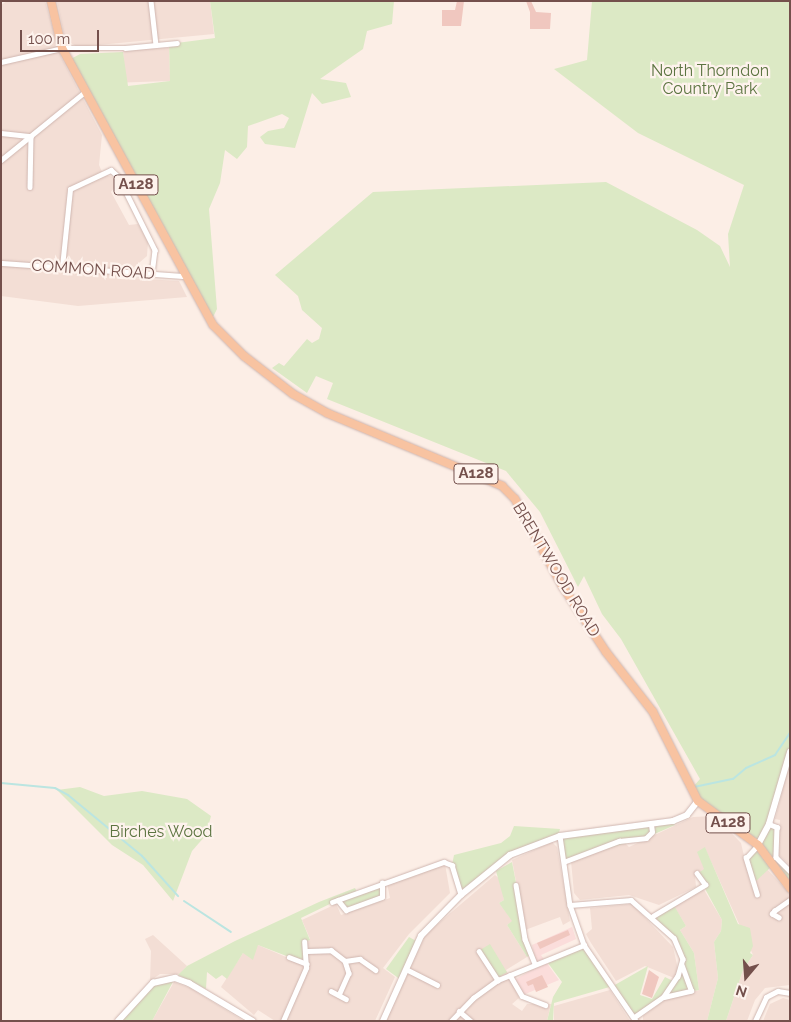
<!DOCTYPE html>
<style>
body{margin:0}
#map{position:relative;width:791px;height:1022px;overflow:hidden;background:#fceee6;font-family:Raleway,sans-serif}
div>[style]{position:absolute}
[style*='--x']{left:calc(var(--x)*1px);top:calc(var(--y)*1px);width:calc(var(--w)*1px);rotate:calc(var(--a)*1deg)}
.residential>*{inset:0;background:#f3ded5;transform-origin:0 0}
.commercial>*{inset:0;background:#fbdddb}
.green>*{inset:0;background:#dce9c5;transform-origin:0 0}
.stream>*{height:2px;margin:-1px;padding:0 1px;transform-origin:1px;border-radius:1px;background:#bbe5e1}
.building>*{inset:0;background:#f0c7bf}
.roads{filter:drop-shadow(0 0 1px #cfb6b0) drop-shadow(0 0 1px #cfb6b0)}
.minor>*{height:4.5px;margin:-2.25px;padding:0 2.25px;transform-origin:2.25px;border-radius:2.25px;background:#fff}
.tertiary>*{height:5.5px;margin:-2.75px;padding:0 2.75px;transform-origin:2.75px;border-radius:2.75px;background:#fff}
.primary>*{height:8px;margin:-4px;padding:0 4px;transform-origin:4px;border-radius:4px;background:#f8c3a1}
span{translate:-50% -50%;white-space:nowrap;text-align:center;line-height:1.15;-webkit-text-stroke:4.5px #fef3ed;paint-order:stroke}
.shield-label span{padding:1px 4px;background:#fef3ed;border:1px solid;border-radius:4px;-webkit-text-stroke-width:0}
.shield-label{font-size:15px;color:#74504c;font-weight:700}
.park-label{font-size:16px;color:#5c7441}
.street-label{font-size:16px;color:#74504c}
.frame{position:absolute;inset:0;border:2px solid #74504c;pointer-events:none}
.north{position:absolute;left:721px;top:952px;width:50px;height:50px;-webkit-text-stroke:4px #fef3ed;paint-order:stroke;rotate:198deg;font-size:14px;font-weight:700;line-height:20px;text-align:center;color:#74504c}
.north::after{content:'';display:block;margin:auto;width:18px;height:22px;background:#74504c;clip-path:polygon(50% 0,100% 100%,50% 72%,0 100%)}
.scale{position:absolute;left:20px;top:30px;width:79px;height:22px;box-sizing:border-box;border:2px solid #74504c;border-top:0;padding-left:6px;font-size:15px;line-height:18px;white-space:nowrap;color:#74504c;-webkit-text-stroke:4px #fef3ed;paint-order:stroke}
</style>
<div id="map">
<div class="residential">
<div style="clip-path:polygon(7px 1px,45px 1px,61px 57px,102px 135px,99px 165px,103px 174px,113px 177px,117px 184px,111px 192px,129px 225px,138px 224px,148px 242px,147px 256px,133px 268px,131px 278px,179px 281px,187px 297px,78px 306px,1px 296px,1px 5px)"></div>
<div style="clip-path:polygon(57px 1px,210px 1px,214px 34px,77px 47px,65px 39px)"></div>
<div style="left:169px;top:48px;width:33px;height:46px;rotate:88deg"></div>
<div style="clip-path:polygon(790px 763px,790px 866px,778px 854px,780px 820px,775px 819px)"></div>
<div style="clip-path:polygon(715px 816px,741px 843px,751px 886px,765px 867px,790px 894px,790px 985px,765px 988px,755px 1000px,747px 1021px,726px 1021px,743px 970px,753px 955px,705px 848px,705px 869px,695px 875px,696px 887px,659px 905px,629px 895px,580px 900px,574px 893px,571px 861px,623px 841px,629px 847px,693px 817px)"></div>
<div style="clip-path:polygon(552px 842px,557px 847px,570px 921px,563px 925px,560px 917px,525px 930px,512px 860px)"></div>
<div style="clip-path:polygon(445px 864px,450px 893px,409px 934px,383px 968px,395px 977px,375px 1021px,275px 1021px,258px 1010px,254px 1015px,221px 987px,243px 953px,258px 945px,286px 957px,310px 939px,302px 920px,336px 904px,341px 915px,390px 898px,387px 883px)"></div>
<div style="clip-path:polygon(495px 875px,501px 880px,504px 900px,499px 903px,513px 921px,507px 925px,527px 957px,506px 970px,519px 998px,512px 1004px,522px 1011px,527px 1004px,551px 1004px,547px 1021px,386px 1021px,426px 934px)"></div>
<div style="clip-path:polygon(703px 888px,722px 920px,721px 931px,714px 942px,718px 978px,707px 1021px,643px 1021px,643px 1016px,665px 1000px,699px 990px,694px 953px,680px 930px,686px 926px,672px 903px)"></div>
<div style="clip-path:polygon(632px 904px,673px 947px,678px 969px,674px 978px,645px 966px,616px 981px,591px 943px,586px 934px,592px 929px,590px 908px)"></div>
<div style="clip-path:polygon(153px 935px,187px 966px,180px 974px,160px 974px,150px 981px,151px 951px,145px 939px)"></div>
<div style="clip-path:polygon(174px 982px,190px 988px,244px 1021px,152px 1021px)"></div>
<div style="clip-path:polygon(610px 990px,630px 1021px,554px 1021px,554px 1006px)"></div>
<div style="clip-path:polygon(783px 998px,790px 1000px,790px 1021px,763px 1021px,770px 1004px)"></div>
</div>
<div class="commercial">
<div style="clip-path:polygon(572px 927px,576px 939px,541px 955px,559px 980px,523px 995px,514px 980px,537px 967px,532px 945px)"></div>
</div>
<div class="green">
<div style="clip-path:polygon(210px 1px,394px 1px,392px 24px,367px 31px,363px 49px,320px 79px,346px 83px,351px 97px,322px 104px,312px 93px,295px 148px,265px 144px,260px 137px,268px 131px,284px 128px,289px 118px,282px 114px,248px 126px,247px 147px,237px 159px,225px 150px,220px 183px,209px 209px,217px 309px,211px 321px,69px 60px,80px 54px,123px 52px,128px 86px,170px 81px,169px 44px,215px 38px)"></div>
<div style="clip-path:polygon(592px 1px,790px 1px,790px 752px,769px 824px,777px 827px,774px 850px,790px 871px,790px 888px,771px 867px,753px 884px,746px 858px,757px 846px,706px 805px,692px 788px,700px 779px,621px 639px,602px 614px,584px 576px,578px 587px,540px 512px,506px 471px,327px 399px,333px 383px,316px 376px,307px 393px,272px 368px,279px 363px,284px 366px,307px 339px,312px 343px,319px 339px,322px 328px,302px 310px,298px 296px,275px 275px,373px 192px,606px 182px,697px 230px,720px 246px,730px 267px,728px 234px,744px 185px,638px 133px,554px 69px,587px 60px)"></div>
<div style="clip-path:polygon(80px 787px,104px 796px,142px 791px,187px 799px,211px 816px,206px 835px,192px 851px,173px 901px,143px 865px,112px 845px,57px 790px)"></div>
<div style="clip-path:polygon(673px 821px,675px 825px,650px 836px,566px 861px,560px 836px)"></div>
<div style="clip-path:polygon(514px 826px,560px 829px,558px 836px,510px 855px,461px 895px,452px 865px,454px 855px,501px 843px,510px 836px)"></div>
<div style="clip-path:polygon(705px 847px,738px 924px,750px 928px,753px 946px,750px 953px,753px 955px,743px 970px,726px 1021px,707px 1021px,718px 978px,714px 942px,721px 931px,722px 920px,697px 874px,704px 869px,697px 852px)"></div>
<div style="clip-path:polygon(512px 862px,530px 955px,527px 957px,507px 925px,512px 921px,499px 903px,504px 900px,496px 871px)"></div>
<div style="clip-path:polygon(382px 883px,382px 897px,343px 909px,338px 900px,301px 918px,310px 940px,304px 942px,307px 964px,258px 945px,253px 960px,243px 953px,227px 979px,222px 975px,216px 979px,207px 972px,206px 989px,178px 975px,187px 966px,235px 941px,319px 902px,355px 888px,357px 892px)"></div>
<div style="clip-path:polygon(672px 902px,686px 926px,680px 930px,694px 953px,699px 990px,664px 997px,635px 1017px,613px 986px,554px 1003px,553px 1021px,547px 1021px,553px 997px,562px 982px,545px 959px,584px 945px,613px 986px,648px 966px,640px 995px,652px 999px,665px 977px,675px 982px,683px 959px,674px 938px,653px 916px)"></div>
<div style="clip-path:polygon(409px 937px,418px 942px,401px 980px,386px 969px)"></div>
<div style="left:490px;top:944px;width:33px;height:13px;rotate:59deg"></div>
<div style="clip-path:polygon(175px 978px,152px 1021px,118px 1021px,153px 983px)"></div>
</div>
<div class="stream">
<div style="--x:1;--y:783;--w:54;--a:5.3"></div>
<div style="--x:55;--y:788;--w:15;--a:28"></div>
<div style="--x:68;--y:795;--w:96;--a:39.5"></div>
<div style="--x:142;--y:856;--w:54;--a:48"></div>
<div style="--x:694;--y:787;--w:40;--a:-12"></div>
<div style="--x:733;--y:779;--w:17;--a:-40"></div>
<div style="--x:746;--y:768;--w:32;--a:-24"></div>
<div style="--x:775;--y:755;--w:27;--a:-56"></div>
<div style="--x:184;--y:901;--w:56;--a:33.4"></div>
</div>
<div class="building">
<div style="clip-path:polygon(457px 1px,464px 1px,461px 26px,442px 26px,442px 10px,455px 10px)"></div>
<div style="clip-path:polygon(526px 1px,531px 1px,536px 12px,551px 13px,550px 29px,530px 29px,530px 12px)"></div>
<div style="clip-path:polygon(568px 930px,570px 935px,540px 949px,537px 943px)"></div>
<div style="clip-path:polygon(649px 970px,659px 977px,652px 998px,642px 994px)"></div>
<div style="clip-path:polygon(542px 975px,548px 987px,536px 992px,533px 984px,528px 986px,526px 982px)"></div>
</div>
<div class="roads">
<div class="minor">
<div style="--x:151;--y:1;--w:44;--a:83.5"></div>
<div style="--x:1;--y:62;--w:63;--a:-12.9"></div>
<div style="--x:62;--y:48;--w:63;--a:0"></div>
<div style="--x:125;--y:48;--w:52;--a:-5.5"></div>
<div style="--x:1;--y:133;--w:30;--a:6"></div>
<div style="--x:31;--y:136;--w:51;--a:91.1"></div>
<div style="--x:1;--y:160;--w:109;--a:-39.1"></div>
<div style="--x:1;--y:263;--w:183;--a:4.1"></div>
<div style="--x:62;--y:267;--w:78;--a:-84.1"></div>
<div style="--x:70;--y:189;--w:45;--a:-24.9"></div>
<div style="--x:111;--y:170;--w:9;--a:41"></div>
<div style="--x:118;--y:176;--w:83;--a:63.4"></div>
<div style="--x:155;--y:250;--w:24;--a:97"></div>
<div style="--x:769;--y:824;--w:9;--a:21"></div>
<div style="--x:777;--y:827;--w:30;--a:92"></div>
<div style="--x:776;--y:857;--w:20;--a:45"></div>
<div style="--x:560;--y:836;--w:70;--a:81.8"></div>
<div style="--x:570;--y:905;--w:42;--a:70.7"></div>
<div style="--x:584;--y:945;--w:92;--a:55.6"></div>
<div style="--x:566;--y:861;--w:57;--a:-20.7"></div>
<div style="--x:619;--y:841;--w:27;--a:-6"></div>
<div style="--x:646;--y:838;--w:8;--a:-45"></div>
<div style="--x:652;--y:832;--w:7;--a:-98"></div>
<div style="--x:516;--y:885;--w:55;--a:80.5"></div>
<div style="--x:525;--y:939;--w:27;--a:68"></div>
<div style="--x:757;--y:895;--w:39;--a:-107"></div>
<div style="--x:746;--y:858;--w:18;--a:-47"></div>
<div style="--x:338;--y:900;--w:13;--a:51"></div>
<div style="--x:346;--y:910;--w:38;--a:-20"></div>
<div style="--x:382;--y:897;--w:14;--a:-90"></div>
<div style="--x:332;--y:902;--w:119;--a:-19.7"></div>
<div style="--x:444;--y:862;--w:9;--a:21"></div>
<div style="--x:452;--y:865;--w:31;--a:73"></div>
<div style="--x:570;--y:905;--w:61;--a:-4.7"></div>
<div style="--x:631;--y:900;--w:57;--a:41.5"></div>
<div style="--x:674;--y:938;--w:23;--a:67"></div>
<div style="--x:683;--y:959;--w:18;--a:106"></div>
<div style="--x:678;--y:976;--w:25;--a:124"></div>
<div style="--x:664;--y:997;--w:35;--a:145"></div>
<div style="--x:653;--y:916;--w:61;--a:-30.8"></div>
<div style="--x:705;--y:885;--w:14;--a:-126"></div>
<div style="--x:779;--y:918;--w:8;--a:-150"></div>
<div style="--x:772;--y:914;--w:4;--a:-56"></div>
<div style="--x:774;--y:911;--w:19;--a:-35"></div>
<div style="--x:307;--y:951;--w:24;--a:-2"></div>
<div style="--x:331;--y:950;--w:18;--a:38"></div>
<div style="--x:345;--y:961;--w:13;--a:72"></div>
<div style="--x:349;--y:973;--w:24;--a:114"></div>
<div style="--x:479;--y:951;--w:35;--a:57"></div>
<div style="--x:289;--y:957;--w:19;--a:21"></div>
<div style="--x:345;--y:961;--w:15;--a:-8"></div>
<div style="--x:360;--y:959;--w:19;--a:35"></div>
<div style="--x:406;--y:969;--w:35;--a:27"></div>
<div style="--x:510;--y:975;--w:24;--a:60"></div>
<div style="--x:522;--y:996;--w:25;--a:21"></div>
<div style="--x:331;--y:991;--w:17;--a:28"></div>
<div style="--x:664;--y:997;--w:28;--a:-13"></div>
<div style="--x:691;--y:991;--w:27;--a:-110"></div>
<div style="--x:459;--y:1011;--w:16;--a:40"></div>
<div style="--x:283;--y:1021;--w:58;--a:-66.5"></div>
<div style="--x:306;--y:968;--w:26;--a:-94"></div>
<div style="--x:451;--y:1021;--w:32;--a:-46"></div>
<div style="--x:473;--y:998;--w:31;--a:-36"></div>
<div style="--x:498;--y:980;--w:93;--a:-22.1"></div>
<div style="--x:755;--y:1021;--w:26;--a:-65"></div>
<div style="--x:766;--y:997;--w:13;--a:-27"></div>
<div style="--x:778;--y:991;--w:12;--a:9"></div>
</div>
<div class="tertiary">
<div style="--x:758;--y:845;--w:24;--a:-62"></div>
<div style="--x:769;--y:824;--w:75;--a:-73.7"></div>
<div style="--x:118;--y:1021;--w:52;--a:-47.4"></div>
<div style="--x:153;--y:983;--w:23;--a:-13"></div>
<div style="--x:175;--y:978;--w:15;--a:20"></div>
<div style="--x:189;--y:983;--w:74;--a:30.7"></div>
<div style="--x:383;--y:1021;--w:93;--a:-65.9"></div>
<div style="--x:421;--y:936;--w:57;--a:-45.7"></div>
<div style="--x:461;--y:895;--w:63;--a:-39.2"></div>
<div style="--x:510;--y:855;--w:53;--a:-20.8"></div>
<div style="--x:560;--y:836;--w:114;--a:-7.6"></div>
<div style="--x:673;--y:821;--w:15;--a:-23"></div>
<div style="--x:687;--y:815;--w:18;--a:-52"></div>
</div>
<div class="primary">
<div style="--x:51;--y:1;--w:48;--a:76.8"></div>
<div style="--x:62;--y:48;--w:315;--a:61.4"></div>
<div style="--x:213;--y:325;--w:44;--a:45"></div>
<div style="--x:244;--y:356;--w:62;--a:37.8"></div>
<div style="--x:293;--y:394;--w:39;--a:29"></div>
<div style="--x:327;--y:413;--w:190;--a:22.6"></div>
<div style="--x:502;--y:486;--w:18;--a:45"></div>
<div style="--x:515;--y:499;--w:100;--a:61.4"></div>
<div style="--x:563;--y:587;--w:78;--a:56.5"></div>
<div style="--x:606;--y:652;--w:76;--a:51.9"></div>
<div style="--x:653;--y:712;--w:100;--a:63.2"></div>
<div style="--x:698;--y:801;--w:74;--a:36.3"></div>
<div style="--x:758;--y:845;--w:54;--a:53.3"></div>
</div>
</div>
<div class="shield-label">
<span style="left:136px;top:185px">A128</span>
<span style="left:476px;top:474px">A128</span>
<span style="left:728px;top:823px">A128</span>
</div>
<div class="park-label">
<span style="left:710px;top:80px">North Thorndon<br>Country Park</span>
<span style="left:161px;top:832px">Birches Wood</span>
</div>
<div class="street-label">
<span style="left:93px;top:270px;rotate:4deg">COMMON ROAD</span>
<span style="left:556px;top:570px;rotate:59deg">BRENTWOOD ROAD</span>
</div>
<div class="frame"></div>
<div class="north">N</div>
<div class="scale">100 m</div>
</div>
